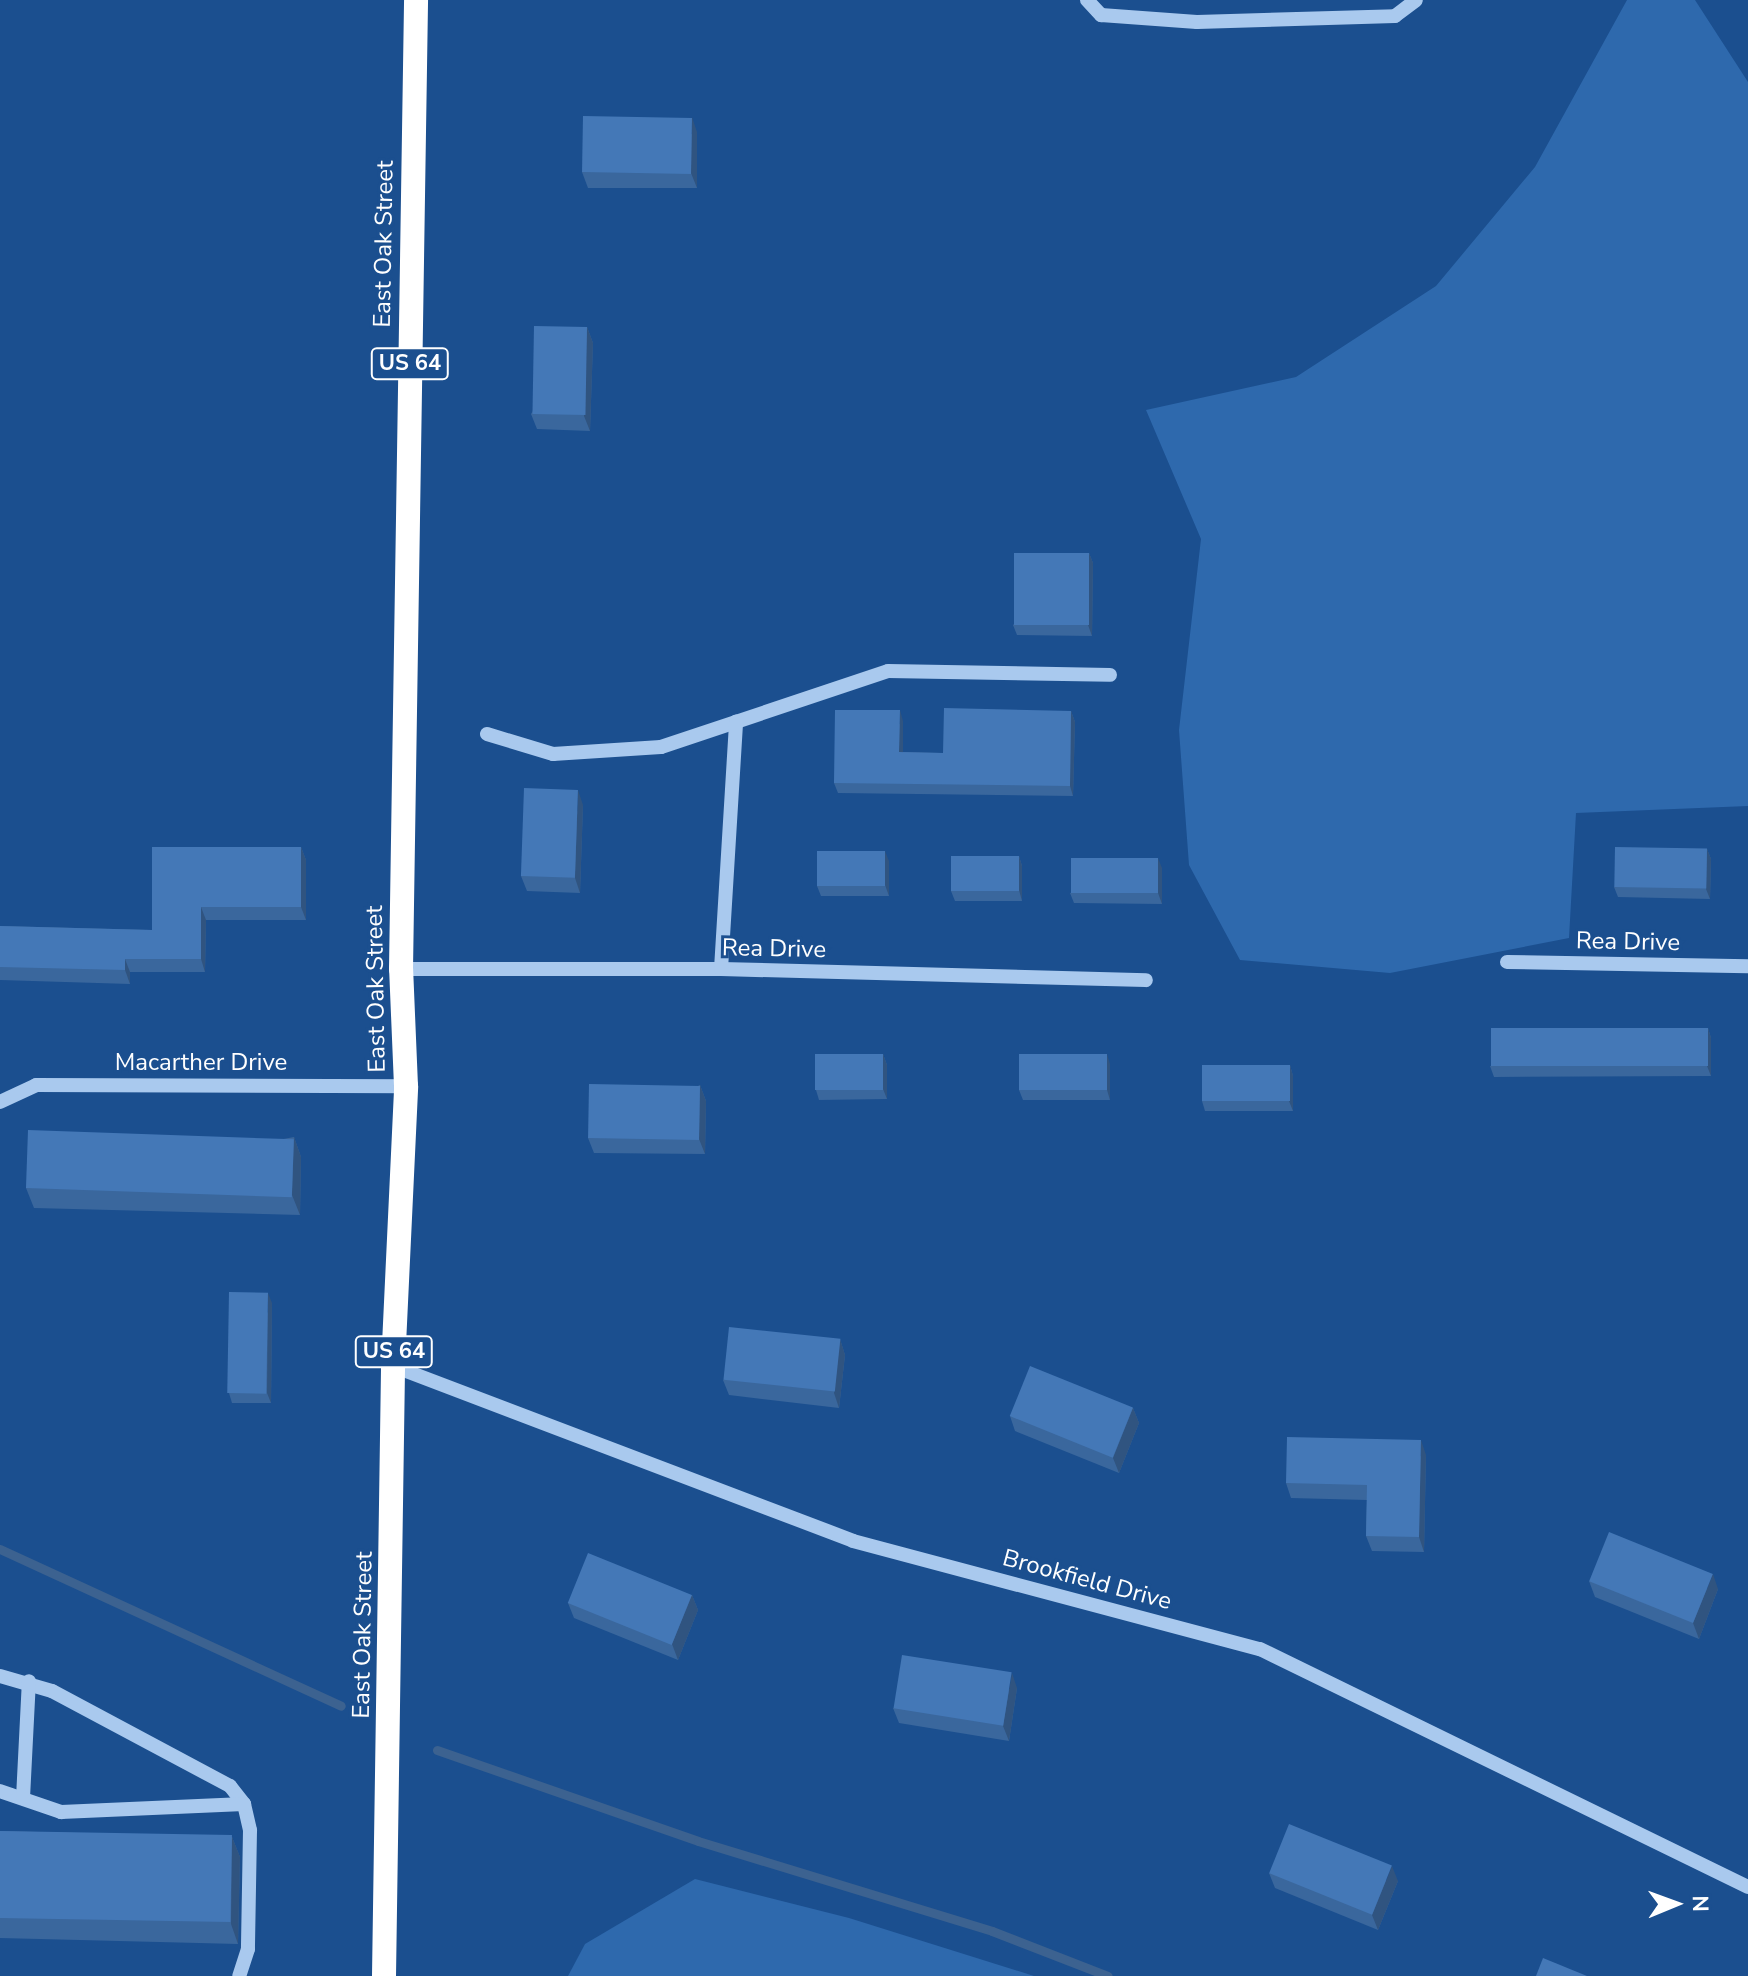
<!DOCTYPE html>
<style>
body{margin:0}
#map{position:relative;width:1748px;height:1976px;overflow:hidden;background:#1b4f8f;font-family:"Nunito Sans",sans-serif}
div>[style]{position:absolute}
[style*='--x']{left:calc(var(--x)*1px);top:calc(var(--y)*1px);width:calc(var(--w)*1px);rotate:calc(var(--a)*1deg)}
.green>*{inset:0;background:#2e69ad}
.stream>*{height:9px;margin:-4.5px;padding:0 4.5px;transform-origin:4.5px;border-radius:4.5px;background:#3c6290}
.minor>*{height:14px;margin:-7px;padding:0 7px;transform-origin:7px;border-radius:7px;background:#a9c9ee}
.highway>*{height:24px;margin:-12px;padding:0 12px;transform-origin:12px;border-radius:12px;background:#fff}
.wall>*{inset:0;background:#3a679d}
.shaded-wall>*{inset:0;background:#305480}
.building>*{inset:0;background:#4478b7;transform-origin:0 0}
span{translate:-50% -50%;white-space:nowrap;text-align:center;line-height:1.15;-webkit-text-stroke:6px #1b4f8f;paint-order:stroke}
.shield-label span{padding:2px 6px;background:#1b4f8f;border:2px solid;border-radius:6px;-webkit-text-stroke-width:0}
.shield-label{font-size:22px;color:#fff;font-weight:700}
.street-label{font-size:24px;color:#fff}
.north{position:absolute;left:1636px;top:1864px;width:80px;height:80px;-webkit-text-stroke:6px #1b4f8f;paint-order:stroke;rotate:89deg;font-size:22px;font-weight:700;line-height:32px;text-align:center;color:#fff}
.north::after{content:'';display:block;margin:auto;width:28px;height:36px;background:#fff;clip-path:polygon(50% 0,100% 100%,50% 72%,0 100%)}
</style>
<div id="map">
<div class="green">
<div style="clip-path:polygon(1627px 0,1695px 0,1748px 82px,1748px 806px,1576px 813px,1569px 938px,1390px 973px,1240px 960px,1189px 865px,1179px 730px,1201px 539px,1146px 410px,1296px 377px,1436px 286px,1535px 167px)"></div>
<div style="clip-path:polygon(695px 1879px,849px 1918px,1034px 1976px,568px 1976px,585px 1944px)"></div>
</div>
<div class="stream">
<div style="--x:0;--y:1549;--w:375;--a:24.7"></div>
<div style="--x:437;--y:1750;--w:276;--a:19.2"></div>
<div style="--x:698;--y:1841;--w:307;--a:17"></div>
<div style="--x:992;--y:1931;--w:124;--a:21.2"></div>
</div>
<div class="minor">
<div style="--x:1087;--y:0;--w:21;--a:47"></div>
<div style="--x:1101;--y:15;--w:96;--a:4.2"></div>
<div style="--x:1197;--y:22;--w:198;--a:-1.7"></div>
<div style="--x:1395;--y:16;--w:26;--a:-37"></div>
<div style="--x:487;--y:734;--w:69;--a:16.9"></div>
<div style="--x:553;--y:754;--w:108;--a:-3.7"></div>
<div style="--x:661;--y:747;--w:239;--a:-18.5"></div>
<div style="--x:888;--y:671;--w:222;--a:1"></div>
<div style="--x:1507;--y:962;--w:241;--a:1"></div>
<div style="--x:401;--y:969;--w:320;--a:0"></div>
<div style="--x:721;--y:969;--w:425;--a:1.5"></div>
<div style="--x:721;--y:969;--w:248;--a:-86.5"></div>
<div style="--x:0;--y:1102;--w:40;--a:-25"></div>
<div style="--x:36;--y:1085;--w:370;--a:0.2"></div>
<div style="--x:393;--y:1366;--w:492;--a:20.8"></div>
<div style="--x:853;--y:1541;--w:421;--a:14.9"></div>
<div style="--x:1260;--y:1649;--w:543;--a:26"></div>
<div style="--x:0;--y:1676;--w:54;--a:16.1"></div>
<div style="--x:52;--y:1691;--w:202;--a:28.1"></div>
<div style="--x:230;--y:1786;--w:23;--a:52"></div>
<div style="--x:244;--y:1804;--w:27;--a:77"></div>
<div style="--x:250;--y:1830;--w:119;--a:91"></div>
<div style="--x:248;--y:1949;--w:28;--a:108"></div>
<div style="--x:0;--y:1791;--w:65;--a:19"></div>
<div style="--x:61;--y:1812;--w:183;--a:-2.5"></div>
<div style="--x:23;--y:1798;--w:117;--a:-87.1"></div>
</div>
<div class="highway">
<div style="--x:384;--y:1976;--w:610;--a:-89.15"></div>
<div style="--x:393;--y:1366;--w:280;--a:-87.3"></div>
<div style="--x:406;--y:1086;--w:117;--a:-92.4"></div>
<div style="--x:401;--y:969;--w:969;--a:-89.11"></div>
</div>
<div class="wall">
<div style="clip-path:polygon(697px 132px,697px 188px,588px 188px,582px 172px)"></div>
<div style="clip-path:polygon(587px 327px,593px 343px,590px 431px,537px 429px,531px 414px)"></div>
<div style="clip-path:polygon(1089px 553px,1093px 563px,1092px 636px,1017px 635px,1013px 625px)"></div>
<div style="clip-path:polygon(1071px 711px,1075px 722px,1073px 796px,838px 793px,834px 783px,903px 721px,903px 752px,943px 753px)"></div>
<div style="clip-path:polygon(583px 805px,580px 893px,527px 891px,521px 876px)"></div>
<div style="clip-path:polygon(301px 847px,306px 860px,306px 920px,206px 920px,205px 972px,130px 972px,130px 984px,0 980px,0 926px,152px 930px)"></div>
<div style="clip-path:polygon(1707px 849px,1711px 859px,1710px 899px,1618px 897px,1614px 887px)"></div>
<div style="clip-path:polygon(1019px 856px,1022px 866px,1022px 901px,955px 901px,951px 891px)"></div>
<div style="clip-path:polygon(889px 861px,889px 896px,821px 896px,817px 886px)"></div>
<div style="clip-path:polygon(1162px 868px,1162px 904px,1074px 903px,1070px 893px)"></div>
<div style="clip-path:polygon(1708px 1028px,1711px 1038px,1711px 1076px,1494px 1077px,1490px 1066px)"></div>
<div style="clip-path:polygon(883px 1054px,887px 1065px,887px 1099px,819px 1100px,816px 1090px)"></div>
<div style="clip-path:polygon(1110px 1064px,1110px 1100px,1023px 1100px,1019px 1090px)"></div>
<div style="clip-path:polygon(1290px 1065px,1293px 1076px,1293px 1111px,1205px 1111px,1202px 1101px)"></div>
<div style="clip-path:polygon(700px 1085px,706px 1101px,705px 1154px,594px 1153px,588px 1138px)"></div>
<div style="clip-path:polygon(294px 1137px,301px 1157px,300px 1215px,34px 1208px,26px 1188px)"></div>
<div style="clip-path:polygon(272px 1303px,271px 1403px,232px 1403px,229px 1393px)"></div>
<div style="clip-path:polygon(840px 1339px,845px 1355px,839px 1408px,729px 1395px,723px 1380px)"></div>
<div style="clip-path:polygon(1133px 1408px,1139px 1423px,1119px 1473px,1015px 1431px,1010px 1416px)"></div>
<div style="clip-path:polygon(1426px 1455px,1424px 1552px,1372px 1551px,1366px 1536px,1367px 1500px,1291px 1498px,1286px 1483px)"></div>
<div style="clip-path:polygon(1589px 1581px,1718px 1589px,1699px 1639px,1595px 1597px)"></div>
<div style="clip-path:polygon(692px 1595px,698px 1610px,678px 1660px,574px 1618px,568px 1603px)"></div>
<div style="clip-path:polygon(1017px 1688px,1009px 1741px,899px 1723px,893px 1708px)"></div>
<div style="clip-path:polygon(0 1831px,232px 1837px,240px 1857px,238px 1944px,0 1938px)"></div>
<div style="clip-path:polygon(1269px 1873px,1398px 1881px,1378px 1930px,1275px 1888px)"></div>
</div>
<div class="shaded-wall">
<div style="clip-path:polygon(692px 117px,697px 132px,697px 188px,691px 173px)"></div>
<div style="clip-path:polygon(587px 327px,593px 343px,590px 431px,584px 416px)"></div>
<div style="clip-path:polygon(1089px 553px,1093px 563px,1092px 636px,1088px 625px)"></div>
<div style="clip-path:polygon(900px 710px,903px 721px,903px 762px,899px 752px)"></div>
<div style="clip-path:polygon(1071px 711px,1075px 722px,1073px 796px,1070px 786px)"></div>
<div style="clip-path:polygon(578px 790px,583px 805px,580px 893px,575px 878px)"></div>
<div style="clip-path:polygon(301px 847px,306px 860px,306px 920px,301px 907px)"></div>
<div style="clip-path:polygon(1707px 849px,1711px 859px,1710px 899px,1706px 889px)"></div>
<div style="clip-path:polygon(885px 851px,889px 861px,889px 896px,885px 885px)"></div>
<div style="clip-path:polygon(1019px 856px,1022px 866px,1022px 901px,1019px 890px)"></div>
<div style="clip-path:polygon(1158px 858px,1162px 868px,1162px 904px,1158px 893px)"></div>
<div style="clip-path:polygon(201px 907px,206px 920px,205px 972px,201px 959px)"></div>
<div style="clip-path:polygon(125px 959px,130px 972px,130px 984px,125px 970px)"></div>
<div style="clip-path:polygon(1708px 1028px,1711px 1038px,1711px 1076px,1707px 1066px)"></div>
<div style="clip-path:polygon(883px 1054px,887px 1065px,887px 1099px,883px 1089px)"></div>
<div style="clip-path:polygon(1107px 1054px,1110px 1064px,1110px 1100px,1107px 1090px)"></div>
<div style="clip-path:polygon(1290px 1065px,1293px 1076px,1293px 1111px,1289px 1101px)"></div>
<div style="clip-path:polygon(700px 1085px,706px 1101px,705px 1154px,699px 1139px)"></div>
<div style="clip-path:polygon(294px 1137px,301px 1157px,300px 1215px,292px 1195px)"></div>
<div style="clip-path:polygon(268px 1293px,272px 1303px,271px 1403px,267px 1393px)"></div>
<div style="clip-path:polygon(840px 1339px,845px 1355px,839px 1408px,834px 1393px)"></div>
<div style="clip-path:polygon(1133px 1408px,1139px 1423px,1119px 1473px,1113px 1458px)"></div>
<div style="clip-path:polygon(1421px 1440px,1426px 1455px,1424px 1552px,1419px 1537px)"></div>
<div style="clip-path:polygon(1713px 1574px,1718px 1589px,1699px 1639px,1693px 1623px)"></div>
<div style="clip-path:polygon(692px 1595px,698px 1610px,678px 1660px,672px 1644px)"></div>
<div style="clip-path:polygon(1012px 1673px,1017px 1688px,1009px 1741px,1003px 1726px)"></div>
<div style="clip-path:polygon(232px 1837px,240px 1857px,238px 1944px,231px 1924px)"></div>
<div style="clip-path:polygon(1392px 1866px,1398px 1881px,1378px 1930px,1372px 1915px)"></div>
</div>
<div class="building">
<div style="left:583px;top:116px;width:109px;height:56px;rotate:1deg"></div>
<div style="left:534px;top:326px;width:53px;height:88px;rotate:1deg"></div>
<div style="left:1014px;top:553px;width:75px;height:72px"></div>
<div style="clip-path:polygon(944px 708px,1071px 711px,1070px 786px,834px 783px,835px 710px,900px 710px,899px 752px,943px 753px)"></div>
<div style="left:524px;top:788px;width:54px;height:88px;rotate:2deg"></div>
<div style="clip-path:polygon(152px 847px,301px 847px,301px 907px,201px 907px,201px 959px,125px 959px,125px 970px,0 967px,0 926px,152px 930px)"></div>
<div style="left:1615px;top:847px;width:92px;height:40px;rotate:1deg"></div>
<div style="left:817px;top:851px;width:68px;height:35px"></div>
<div style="left:951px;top:856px;width:68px;height:35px"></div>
<div style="left:1071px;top:858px;width:87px;height:35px"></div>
<div style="left:1491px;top:1028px;width:217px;height:38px"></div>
<div style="left:815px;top:1054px;width:68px;height:36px"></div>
<div style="left:1019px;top:1054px;width:88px;height:36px"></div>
<div style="left:1202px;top:1065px;width:88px;height:36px"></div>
<div style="left:589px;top:1084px;width:111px;height:54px;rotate:1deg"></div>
<div style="left:28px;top:1130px;width:266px;height:58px;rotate:2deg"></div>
<div style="left:229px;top:1292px;width:39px;height:101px;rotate:1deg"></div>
<div style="left:729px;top:1327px;width:112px;height:53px;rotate:6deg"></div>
<div style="left:1030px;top:1366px;width:111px;height:54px;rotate:22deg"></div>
<div style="clip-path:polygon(1287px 1437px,1421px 1440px,1419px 1537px,1366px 1536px,1367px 1485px,1286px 1483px)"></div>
<div style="left:1609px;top:1532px;width:112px;height:53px;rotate:22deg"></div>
<div style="left:588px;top:1553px;width:112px;height:54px;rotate:22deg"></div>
<div style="left:902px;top:1655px;width:111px;height:54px;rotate:9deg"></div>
<div style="left:1289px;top:1824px;width:111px;height:53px;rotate:22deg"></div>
<div style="left:0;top:1831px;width:232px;height:87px;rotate:1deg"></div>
<div style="clip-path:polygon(1543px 1958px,1587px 1976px,1536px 1976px)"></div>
</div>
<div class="shield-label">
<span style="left:410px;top:364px">US 64</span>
<span style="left:394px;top:1352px">US 64</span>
</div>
<div class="street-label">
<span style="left:384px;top:244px;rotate:-89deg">East Oak Street</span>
<span style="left:1628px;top:942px;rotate:1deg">Rea Drive</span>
<span style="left:774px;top:949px;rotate:1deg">Rea Drive</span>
<span style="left:376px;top:989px;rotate:-91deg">East Oak Street</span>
<span style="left:201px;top:1063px">Macarther Drive</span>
<span style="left:1087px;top:1580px;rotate:15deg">Brookfield Drive</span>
<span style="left:363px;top:1635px;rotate:-89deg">East Oak Street</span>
</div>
<div class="north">N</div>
</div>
